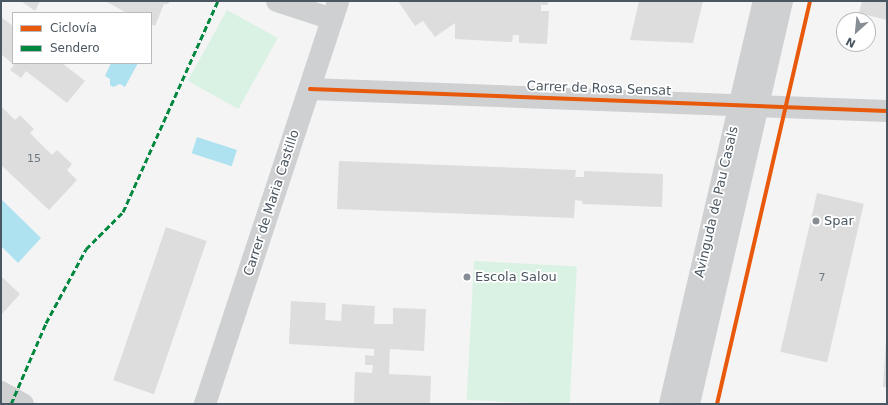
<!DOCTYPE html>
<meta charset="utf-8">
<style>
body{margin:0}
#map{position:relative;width:888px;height:405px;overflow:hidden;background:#f4f4f4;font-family:"DejaVu Sans",sans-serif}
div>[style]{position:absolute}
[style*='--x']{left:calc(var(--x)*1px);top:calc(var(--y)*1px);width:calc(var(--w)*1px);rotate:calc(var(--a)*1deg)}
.green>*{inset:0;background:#d9f2e3;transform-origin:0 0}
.water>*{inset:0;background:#aee2f0;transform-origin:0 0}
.building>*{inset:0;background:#ddddde;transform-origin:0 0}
.minor>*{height:22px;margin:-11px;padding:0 11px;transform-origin:11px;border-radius:11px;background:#ced0d2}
.quiet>*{height:3px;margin-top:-1.5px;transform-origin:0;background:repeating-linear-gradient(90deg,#00873e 0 6px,transparent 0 9px)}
.cycleway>*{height:4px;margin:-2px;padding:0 2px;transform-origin:2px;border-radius:2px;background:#e8590c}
.dots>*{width:11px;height:11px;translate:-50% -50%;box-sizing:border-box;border:2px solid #fff;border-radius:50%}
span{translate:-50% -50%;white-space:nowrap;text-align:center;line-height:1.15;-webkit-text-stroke:3.5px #fff;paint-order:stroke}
.number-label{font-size:11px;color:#707881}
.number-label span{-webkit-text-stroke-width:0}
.street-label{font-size:13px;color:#4a5661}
.poi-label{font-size:13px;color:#4a5661}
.left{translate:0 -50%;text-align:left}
.frame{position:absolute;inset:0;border:2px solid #4a5661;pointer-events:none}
.legend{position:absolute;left:12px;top:12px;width:140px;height:52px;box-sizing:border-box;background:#fff;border:1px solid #b7bbc0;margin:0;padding:5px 7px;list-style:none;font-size:12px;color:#4a5661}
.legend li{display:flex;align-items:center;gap:8px;height:20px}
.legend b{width:20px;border:1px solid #b7bbc0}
.north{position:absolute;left:836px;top:12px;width:40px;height:40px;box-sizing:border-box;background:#fff;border:1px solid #b7bbc0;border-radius:50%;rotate:207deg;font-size:11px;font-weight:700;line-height:16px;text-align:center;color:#4a5661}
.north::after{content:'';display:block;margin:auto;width:14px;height:18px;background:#868d94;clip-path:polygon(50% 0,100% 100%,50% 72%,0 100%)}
</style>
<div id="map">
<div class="green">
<div style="left:227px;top:10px;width:58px;height:81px;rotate:29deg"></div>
<div style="left:474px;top:261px;width:103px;height:139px;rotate:3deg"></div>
</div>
<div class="water">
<div style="clip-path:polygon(111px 63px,138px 63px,125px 87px,120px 84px,113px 87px,110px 85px,110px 79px,105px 76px)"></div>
<div style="left:197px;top:137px;width:42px;height:17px;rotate:18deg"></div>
<div style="clip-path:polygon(1px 199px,41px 238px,18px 263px,1px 246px)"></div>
</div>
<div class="building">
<div style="clip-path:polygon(21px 1px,40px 1px,35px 11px)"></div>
<div style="clip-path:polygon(105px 1px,170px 1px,168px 4px,164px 4px,155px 26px,151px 24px,151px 13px,127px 13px)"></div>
<div style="clip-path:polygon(398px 1px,548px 1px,548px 5px,541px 5px,541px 11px,549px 11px,547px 44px,519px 43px,519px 35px,513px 35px,512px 42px,455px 39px,455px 23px,435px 37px,423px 21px,415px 26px)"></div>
<div style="clip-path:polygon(639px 1px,703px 1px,693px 43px,630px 40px)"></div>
<div style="clip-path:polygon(862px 1px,887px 1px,887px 20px,859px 13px)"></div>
<div style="clip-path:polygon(1px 17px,13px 26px,13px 63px,62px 63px,85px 81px,67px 103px,26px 71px,21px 78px,10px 70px,14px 65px,1px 54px)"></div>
<div style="clip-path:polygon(1px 106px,15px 120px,20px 115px,34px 129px,30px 133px,52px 155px,57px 150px,72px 164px,67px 170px,77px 180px,49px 210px,1px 165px)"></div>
<div style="clip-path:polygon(339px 161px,576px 170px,575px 177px,584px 177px,584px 171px,663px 174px,662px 207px,583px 204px,582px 201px,575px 200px,574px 218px,337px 209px)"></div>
<div style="left:817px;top:193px;width:48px;height:163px;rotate:13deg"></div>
<div style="left:166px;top:227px;width:43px;height:162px;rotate:19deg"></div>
<div style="clip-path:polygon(1px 276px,20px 294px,1px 315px)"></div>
<div style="clip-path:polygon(291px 301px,326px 303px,325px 320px,341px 321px,342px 304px,375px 306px,374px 324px,393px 324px,393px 308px,426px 309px,424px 351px,390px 349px,389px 374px,431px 376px,430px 404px,354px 404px,355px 372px,372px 373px,373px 365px,365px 365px,365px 355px,374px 356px,374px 349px,289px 344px)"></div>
<div style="clip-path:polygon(886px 339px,887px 339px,887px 387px,883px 387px)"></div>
</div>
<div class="minor">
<div style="--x:277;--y:1;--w:58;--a:18.1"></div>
<div style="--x:310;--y:89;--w:577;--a:2.18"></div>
<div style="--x:1;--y:392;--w:25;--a:29"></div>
<div style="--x:205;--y:404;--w:424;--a:-71.7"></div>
<div style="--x:670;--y:404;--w:414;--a:-76.9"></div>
<div style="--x:689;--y:404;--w:414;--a:-77"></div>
</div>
<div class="quiet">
<div style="--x:11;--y:404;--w:88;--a:-66.6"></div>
<div style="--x:46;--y:323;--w:84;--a:-61.6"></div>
<div style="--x:86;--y:249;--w:52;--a:-45"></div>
<div style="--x:123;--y:212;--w:231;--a:-65.8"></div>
</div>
<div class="cycleway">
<div style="--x:310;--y:89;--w:577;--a:2.18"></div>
<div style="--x:717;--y:404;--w:414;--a:-77"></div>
</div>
<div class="dots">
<div style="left:816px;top:221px;background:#868d94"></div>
<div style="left:467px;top:277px;background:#868d94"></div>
</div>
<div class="number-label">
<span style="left:34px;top:159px">15</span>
<span style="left:822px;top:278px">7</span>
</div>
<div class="street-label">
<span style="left:599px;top:89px;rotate:2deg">Carrer de Rosa Sensat</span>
<span style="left:717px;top:202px;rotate:-77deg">Avinguda de Pau Casals</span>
<span style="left:272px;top:203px;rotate:-72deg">Carrer de Maria Castillo</span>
</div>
<div class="poi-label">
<span class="left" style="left:824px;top:221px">Spar</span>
<span class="left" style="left:475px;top:277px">Escola Salou</span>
</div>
<div class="frame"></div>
<ul class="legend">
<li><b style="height:5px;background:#e8590c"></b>Ciclovía</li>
<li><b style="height:5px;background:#00873e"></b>Sendero</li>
</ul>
<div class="north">N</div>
</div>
